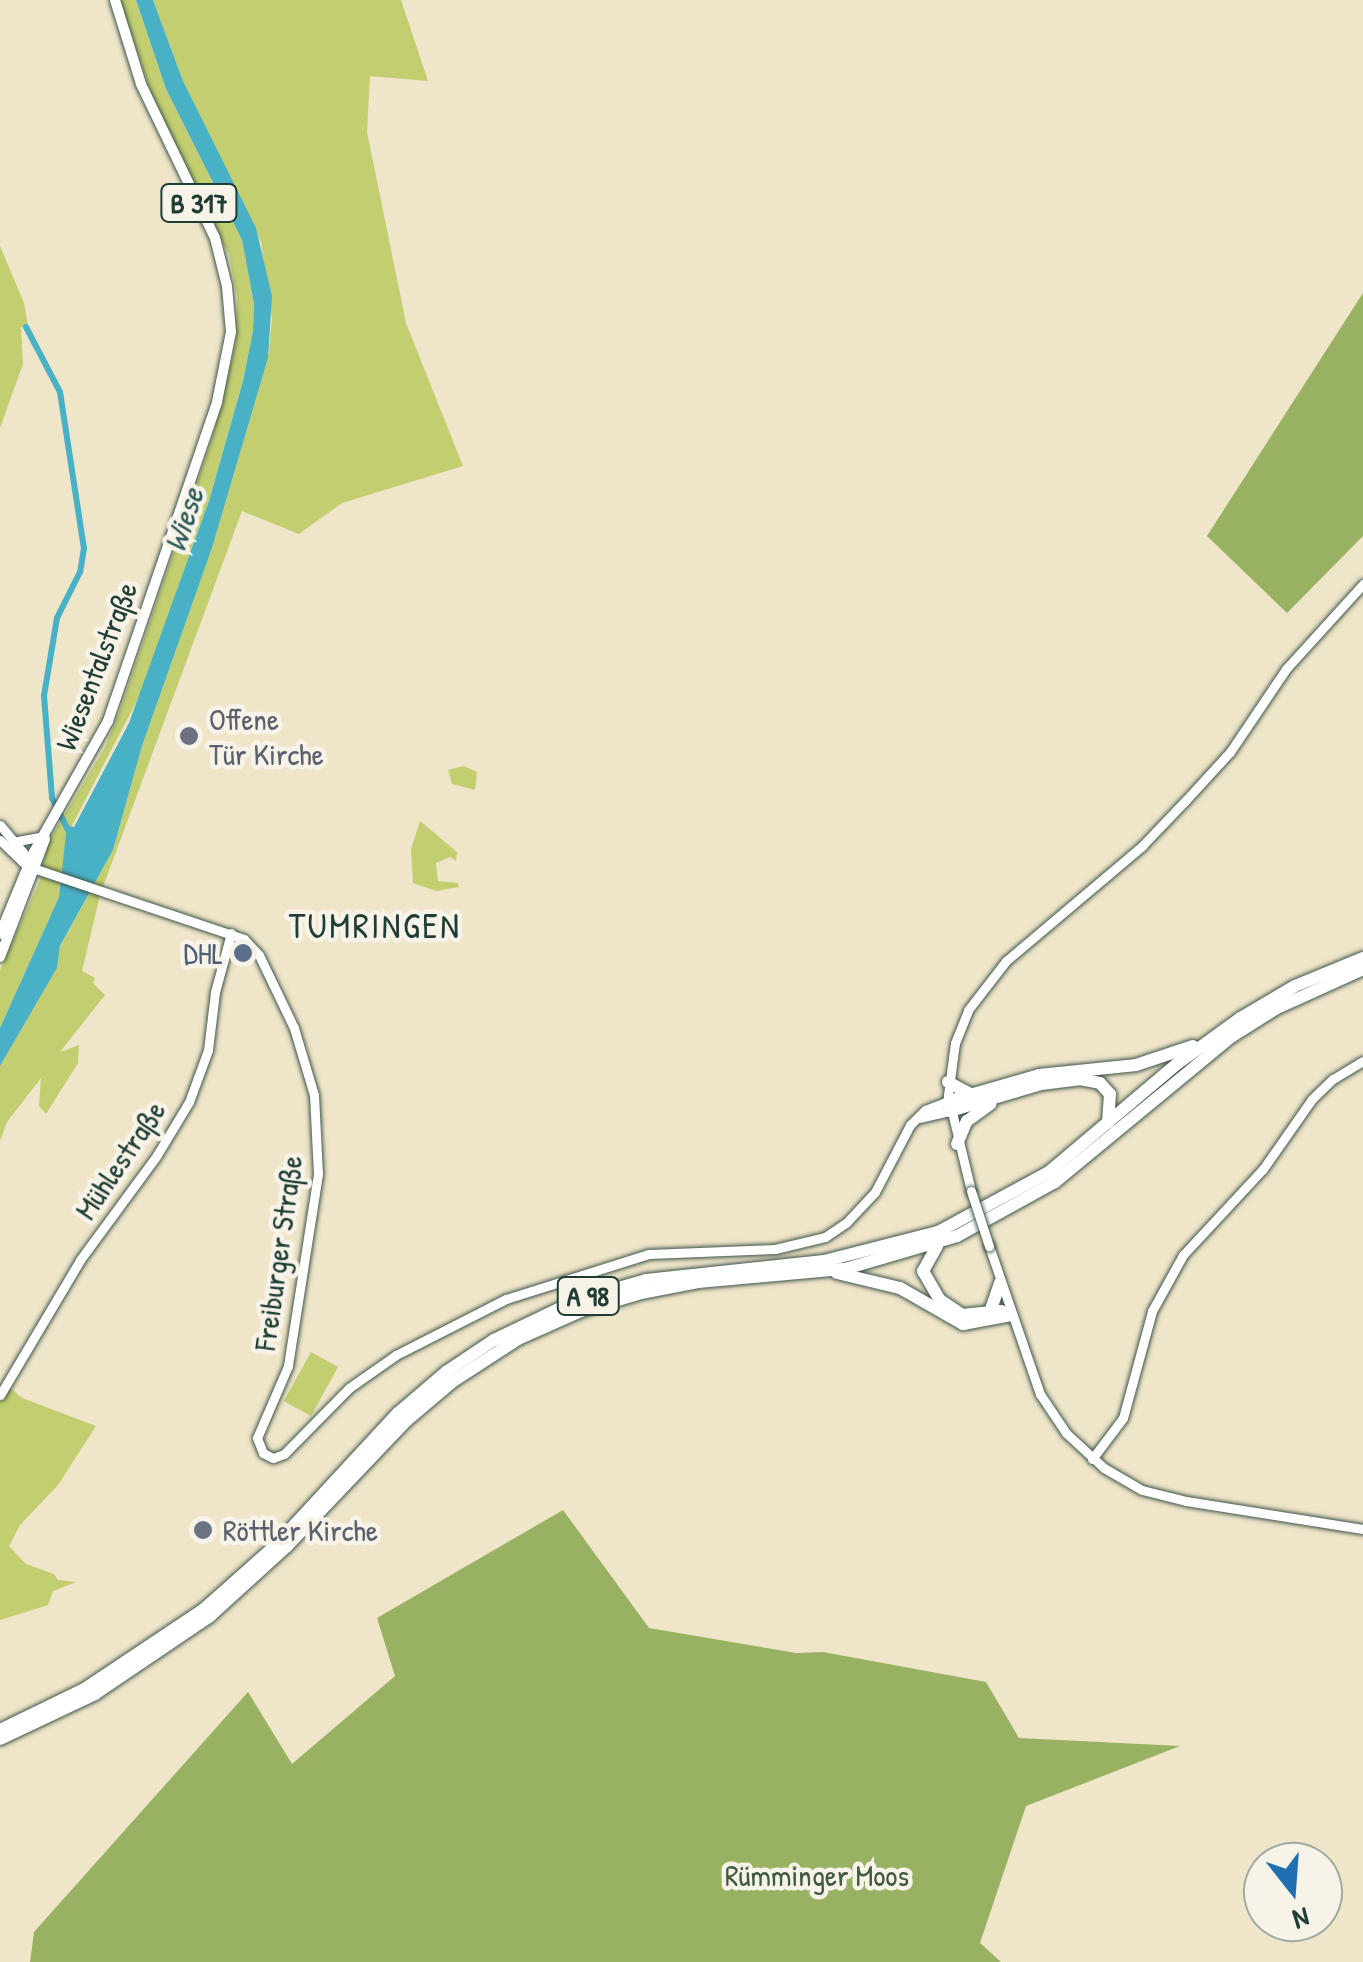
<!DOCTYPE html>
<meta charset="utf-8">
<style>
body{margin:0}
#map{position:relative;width:1363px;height:1962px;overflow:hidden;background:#efe5c9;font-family:"Patrick Hand",sans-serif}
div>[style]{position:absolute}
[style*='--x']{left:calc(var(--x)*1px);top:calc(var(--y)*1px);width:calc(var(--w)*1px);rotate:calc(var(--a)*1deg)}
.green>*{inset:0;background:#c2ce70;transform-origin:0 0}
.forest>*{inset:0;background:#99b162}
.water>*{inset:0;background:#48b1c6}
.canal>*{height:6px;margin:-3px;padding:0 3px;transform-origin:3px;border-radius:3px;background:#48b1c6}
.roads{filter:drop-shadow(0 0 2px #3e564a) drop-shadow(0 0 2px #3e564a)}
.secondary>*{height:9px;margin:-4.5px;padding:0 4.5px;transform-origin:4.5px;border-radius:4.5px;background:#fff}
.primary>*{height:10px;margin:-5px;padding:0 5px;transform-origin:5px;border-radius:5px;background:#fff}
.highway>*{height:12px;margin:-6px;padding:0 6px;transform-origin:6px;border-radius:6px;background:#fff}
.bridges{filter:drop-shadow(0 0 2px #3e564a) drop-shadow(0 0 2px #3e564a)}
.secondary-bridge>*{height:9px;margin:-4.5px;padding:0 4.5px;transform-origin:4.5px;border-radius:4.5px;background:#fff}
.dots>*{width:28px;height:28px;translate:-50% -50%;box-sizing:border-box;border:5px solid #f7f3e8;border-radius:50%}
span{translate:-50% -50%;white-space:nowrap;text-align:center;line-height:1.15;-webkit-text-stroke:9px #f7f3e8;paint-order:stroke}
.shield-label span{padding:2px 8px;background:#f7f3e8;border:2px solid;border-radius:8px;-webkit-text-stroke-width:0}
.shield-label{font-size:28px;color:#1f3d34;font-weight:700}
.street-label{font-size:30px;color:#1f3d34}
.worship-label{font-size:30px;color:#5b616d}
.left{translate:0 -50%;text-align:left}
.service-label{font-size:30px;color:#4e5e75}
.right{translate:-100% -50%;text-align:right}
.park-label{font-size:30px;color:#405a40}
.water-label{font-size:32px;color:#295a58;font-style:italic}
.quarter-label{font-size:35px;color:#1f3d34;letter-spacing:2.5px}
.north{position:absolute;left:1243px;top:1842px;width:100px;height:100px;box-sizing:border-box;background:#f7f3e8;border:2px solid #a1aaa0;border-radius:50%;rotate:163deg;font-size:28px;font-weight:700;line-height:40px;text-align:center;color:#1f3d34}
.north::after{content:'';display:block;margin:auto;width:35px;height:45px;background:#1f6fb2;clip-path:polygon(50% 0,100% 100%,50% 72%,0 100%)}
</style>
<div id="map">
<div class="green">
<div style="clip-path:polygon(120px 0,136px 0,166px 89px,242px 240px,254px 305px,253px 331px,243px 381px,209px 501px,142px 691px,67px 835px,59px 897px,0 1028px,0 970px,40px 880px,47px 844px,104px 749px,118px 716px,212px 439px,236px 343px,237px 296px,229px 255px,156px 107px)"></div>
<div style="clip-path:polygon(153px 0,401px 0,428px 81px,370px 76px,367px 132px,406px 323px,463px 466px,342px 503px,299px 534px,242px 511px,100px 895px,82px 971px,95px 978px,93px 983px,105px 995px,60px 1052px,79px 1045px,78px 1063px,46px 1114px,39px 1106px,41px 1078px,7px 1122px,0 1141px,0 1066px,57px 968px,60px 947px,113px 850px,142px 746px,212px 548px,268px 358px,272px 319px,261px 242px,183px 81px)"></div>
<div style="clip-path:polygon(0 246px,24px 303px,28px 325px,21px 327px,23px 364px,0 428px)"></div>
<div style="clip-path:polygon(464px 766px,477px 772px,475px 790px,452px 784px,448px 770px)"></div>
<div style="clip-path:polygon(420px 821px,457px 852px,456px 861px,450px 857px,436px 863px,438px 881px,458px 883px,459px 887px,436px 891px,413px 883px,411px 849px)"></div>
<div style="left:311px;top:1352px;width:31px;height:56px;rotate:29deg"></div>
<div style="clip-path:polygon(6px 1384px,22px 1398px,96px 1426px,58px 1485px,20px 1525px,9px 1546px,26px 1564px,54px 1574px,58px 1580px,76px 1582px,53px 1591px,48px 1605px,0 1620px,0 1395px)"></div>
</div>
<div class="forest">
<div style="clip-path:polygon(1363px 293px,1363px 536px,1287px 613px,1207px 536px)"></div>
<div style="clip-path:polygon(563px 1510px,649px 1628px,796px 1653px,823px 1652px,986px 1682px,1019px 1738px,1180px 1746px,1026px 1806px,980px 1943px,1001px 1962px,30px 1962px,34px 1932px,248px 1692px,292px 1764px,395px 1676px,377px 1618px)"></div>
</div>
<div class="water">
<div style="clip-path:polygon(136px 0,153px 0,183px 81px,256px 228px,272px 296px,268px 358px,212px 548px,142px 746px,113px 850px,60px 946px,57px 968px,0 1066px,0 1028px,59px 897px,66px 834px,70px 826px,74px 827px,129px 723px,209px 501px,243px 381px,253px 331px,254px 304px,242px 240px,166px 89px)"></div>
</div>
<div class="canal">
<div style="--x:26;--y:327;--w:73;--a:62.4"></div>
<div style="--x:60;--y:392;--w:158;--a:81.3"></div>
<div style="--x:84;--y:548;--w:24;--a:99"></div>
<div style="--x:80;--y:572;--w:51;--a:116.6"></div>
<div style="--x:57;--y:618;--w:79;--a:99.5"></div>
<div style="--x:44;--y:696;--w:102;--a:85.5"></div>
<div style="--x:52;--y:798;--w:42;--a:63.4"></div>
</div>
<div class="roads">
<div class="secondary">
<div style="--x:0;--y:825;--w:50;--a:49.9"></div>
<div style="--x:0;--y:840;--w:37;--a:44"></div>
<div style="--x:27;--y:866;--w:229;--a:18.6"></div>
<div style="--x:244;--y:939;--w:22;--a:47"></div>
<div style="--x:259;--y:955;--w:81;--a:64.4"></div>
<div style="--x:294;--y:1028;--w:70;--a:73.4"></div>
<div style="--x:314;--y:1095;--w:79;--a:87.1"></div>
<div style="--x:318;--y:1174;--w:194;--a:98.9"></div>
<div style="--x:288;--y:1366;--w:78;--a:113.3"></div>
<div style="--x:257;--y:1438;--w:16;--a:68"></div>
<div style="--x:263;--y:1453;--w:11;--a:27"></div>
<div style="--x:273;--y:1458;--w:12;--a:-20"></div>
<div style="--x:284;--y:1454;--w:93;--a:-45.4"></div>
<div style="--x:349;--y:1388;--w:57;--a:-35.1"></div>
<div style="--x:396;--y:1355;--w:123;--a:-27"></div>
<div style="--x:506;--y:1299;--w:150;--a:-17.5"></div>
<div style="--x:649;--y:1254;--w:126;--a:-2.3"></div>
<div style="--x:775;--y:1249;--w:51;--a:-13.5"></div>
<div style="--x:825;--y:1237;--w:25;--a:-34"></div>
<div style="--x:846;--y:1223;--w:42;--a:-46.9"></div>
<div style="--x:875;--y:1192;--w:76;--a:-62.4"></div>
<div style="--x:910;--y:1125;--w:21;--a:-45"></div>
<div style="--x:925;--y:1110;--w:26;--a:-21"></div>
<div style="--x:13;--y:842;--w:32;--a:-11"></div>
<div style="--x:919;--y:1118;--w:32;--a:-13"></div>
<div style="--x:971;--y:1191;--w:99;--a:-103.5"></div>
<div style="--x:948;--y:1095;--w:52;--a:-82.3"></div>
<div style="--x:955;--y:1043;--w:35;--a:-68"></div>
<div style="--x:968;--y:1010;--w:62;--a:-52.2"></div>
<div style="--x:1006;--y:961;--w:178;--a:-40.2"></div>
<div style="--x:1142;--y:846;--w:64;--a:-46.3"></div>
<div style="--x:1186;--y:800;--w:65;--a:-47.5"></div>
<div style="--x:1230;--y:752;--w:100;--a:-56"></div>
<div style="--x:1286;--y:669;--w:115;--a:-47.8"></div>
<div style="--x:989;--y:1246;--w:157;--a:71"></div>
<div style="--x:1040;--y:1394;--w:47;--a:56.3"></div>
<div style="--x:1066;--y:1433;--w:52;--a:42.6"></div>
<div style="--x:1104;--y:1468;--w:44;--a:30.1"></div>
<div style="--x:1142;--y:1490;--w:45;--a:14"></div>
<div style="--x:1186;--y:1501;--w:179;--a:9"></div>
<div style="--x:0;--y:1395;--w:157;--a:-59.3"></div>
<div style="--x:80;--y:1260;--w:130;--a:-53.7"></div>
<div style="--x:157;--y:1155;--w:62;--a:-58.9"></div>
<div style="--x:189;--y:1102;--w:55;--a:-69.9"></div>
<div style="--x:208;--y:1050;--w:58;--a:-83.1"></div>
<div style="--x:215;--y:992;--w:61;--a:-74.8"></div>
<div style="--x:1092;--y:1459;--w:51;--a:-52.9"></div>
<div style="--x:1123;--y:1418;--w:111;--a:-74.8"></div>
<div style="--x:1152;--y:1311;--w:64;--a:-61"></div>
<div style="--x:1183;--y:1255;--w:117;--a:-47.1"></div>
<div style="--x:1263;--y:1169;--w:85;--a:-55"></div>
<div style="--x:1312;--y:1099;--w:29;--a:-44"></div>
<div style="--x:1333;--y:1079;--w:35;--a:-31"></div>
</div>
<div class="primary">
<div style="--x:0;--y:934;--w:89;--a:-67.5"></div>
<div style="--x:34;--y:852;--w:150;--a:-60.5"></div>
<div style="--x:108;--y:721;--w:337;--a:-71.1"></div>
<div style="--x:217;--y:402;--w:71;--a:-78.7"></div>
<div style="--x:231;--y:332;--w:46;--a:-95"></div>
<div style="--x:227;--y:286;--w:49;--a:-104"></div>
<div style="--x:215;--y:238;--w:171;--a:-115.7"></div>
<div style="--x:141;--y:84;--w:88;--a:-107.2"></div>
<div style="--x:0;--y:957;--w:126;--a:-69.1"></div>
</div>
<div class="highway">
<div style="--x:948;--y:1082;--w:26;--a:28"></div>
<div style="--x:949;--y:1101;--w:94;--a:-16.1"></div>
<div style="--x:1039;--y:1075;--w:98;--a:-5.9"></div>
<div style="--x:1136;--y:1065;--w:60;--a:-18.4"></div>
<div style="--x:950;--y:1111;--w:95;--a:-16.5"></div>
<div style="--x:1041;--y:1084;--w:39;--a:-7"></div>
<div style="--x:1080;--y:1079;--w:20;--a:11"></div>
<div style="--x:1100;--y:1083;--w:15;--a:48"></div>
<div style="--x:1110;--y:1094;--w:29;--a:94"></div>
<div style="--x:957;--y:1144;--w:25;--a:-67"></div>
<div style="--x:967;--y:1121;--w:29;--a:-36"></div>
<div style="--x:937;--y:1246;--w:29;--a:119"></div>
<div style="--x:923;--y:1271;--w:34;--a:60"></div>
<div style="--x:940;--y:1300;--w:27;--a:34"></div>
<div style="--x:962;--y:1315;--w:39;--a:-6"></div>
<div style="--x:1001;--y:1311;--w:9;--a:21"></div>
<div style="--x:837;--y:1273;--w:65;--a:13.4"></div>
<div style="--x:900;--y:1288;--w:73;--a:29.7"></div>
<div style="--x:963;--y:1324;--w:49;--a:-10.6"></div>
<div style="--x:990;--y:1312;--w:31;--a:-71"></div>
<div style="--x:0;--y:1730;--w:96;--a:-26"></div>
<div style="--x:86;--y:1688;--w:142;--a:-33.8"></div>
<div style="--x:204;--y:1609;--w:96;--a:-41.6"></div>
<div style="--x:276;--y:1545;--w:180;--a:-47.3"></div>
<div style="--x:398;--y:1413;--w:63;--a:-40.5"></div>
<div style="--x:446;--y:1372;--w:58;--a:-33.7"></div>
<div style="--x:494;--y:1340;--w:92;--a:-25.7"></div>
<div style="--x:577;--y:1300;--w:72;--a:-16.2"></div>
<div style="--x:646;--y:1280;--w:179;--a:-6.1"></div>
<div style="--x:824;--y:1261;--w:118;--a:-14.3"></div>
<div style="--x:938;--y:1232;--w:126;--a:-28.4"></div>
<div style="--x:1049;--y:1172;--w:167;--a:-40.2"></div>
<div style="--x:1177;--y:1064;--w:77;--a:-36"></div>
<div style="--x:1239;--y:1019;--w:65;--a:-30.5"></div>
<div style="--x:1295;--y:986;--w:74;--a:-22.4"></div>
<div style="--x:0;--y:1739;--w:105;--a:-25.3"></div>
<div style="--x:95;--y:1694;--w:139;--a:-34.1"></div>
<div style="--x:210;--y:1616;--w:104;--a:-42.3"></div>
<div style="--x:287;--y:1546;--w:171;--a:-46.4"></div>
<div style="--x:405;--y:1422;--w:62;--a:-40.4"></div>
<div style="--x:452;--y:1382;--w:79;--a:-33.1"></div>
<div style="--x:518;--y:1339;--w:69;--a:-24"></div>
<div style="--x:581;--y:1311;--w:63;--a:-16.7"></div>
<div style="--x:641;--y:1293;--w:58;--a:-10.9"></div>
<div style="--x:698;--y:1282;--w:148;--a:-5.1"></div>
<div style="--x:845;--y:1269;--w:117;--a:-16.4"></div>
<div style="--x:957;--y:1236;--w:112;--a:-28.9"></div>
<div style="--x:1055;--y:1182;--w:228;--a:-39.5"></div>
<div style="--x:1231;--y:1037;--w:54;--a:-32.2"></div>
<div style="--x:1277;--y:1008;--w:94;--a:-24.4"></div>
</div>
</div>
<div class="bridges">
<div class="secondary-bridge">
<div style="--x:971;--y:1191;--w:58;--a:71.9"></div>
</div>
</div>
<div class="dots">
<div style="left:189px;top:736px;background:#6b7280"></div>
<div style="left:243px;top:953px;background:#5c6f8a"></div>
<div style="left:203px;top:1530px;background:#6b7280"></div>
</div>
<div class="shield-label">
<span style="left:199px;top:203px">B 317</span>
<span style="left:588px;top:1296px">A 98</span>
</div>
<div class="street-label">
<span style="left:96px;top:666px;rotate:-69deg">Wiesentalstraße</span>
<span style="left:120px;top:1160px;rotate:-56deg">Mühlestraße</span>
<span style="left:278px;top:1253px;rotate:-82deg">Freiburger Straße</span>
</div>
<div class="worship-label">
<span class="left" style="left:209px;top:736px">Offene<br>Tür Kirche</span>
<span class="left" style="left:223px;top:1530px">Röttler Kirche</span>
</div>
<div class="service-label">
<span class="right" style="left:223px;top:953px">DHL</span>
</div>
<div class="park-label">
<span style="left:817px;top:1875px">Rümminger Moos</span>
</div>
<div class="water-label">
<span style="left:184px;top:520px;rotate:-72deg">Wiese</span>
</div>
<div class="quarter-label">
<span style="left:375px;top:926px">TUMRINGEN</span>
</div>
<div class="north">N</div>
</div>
